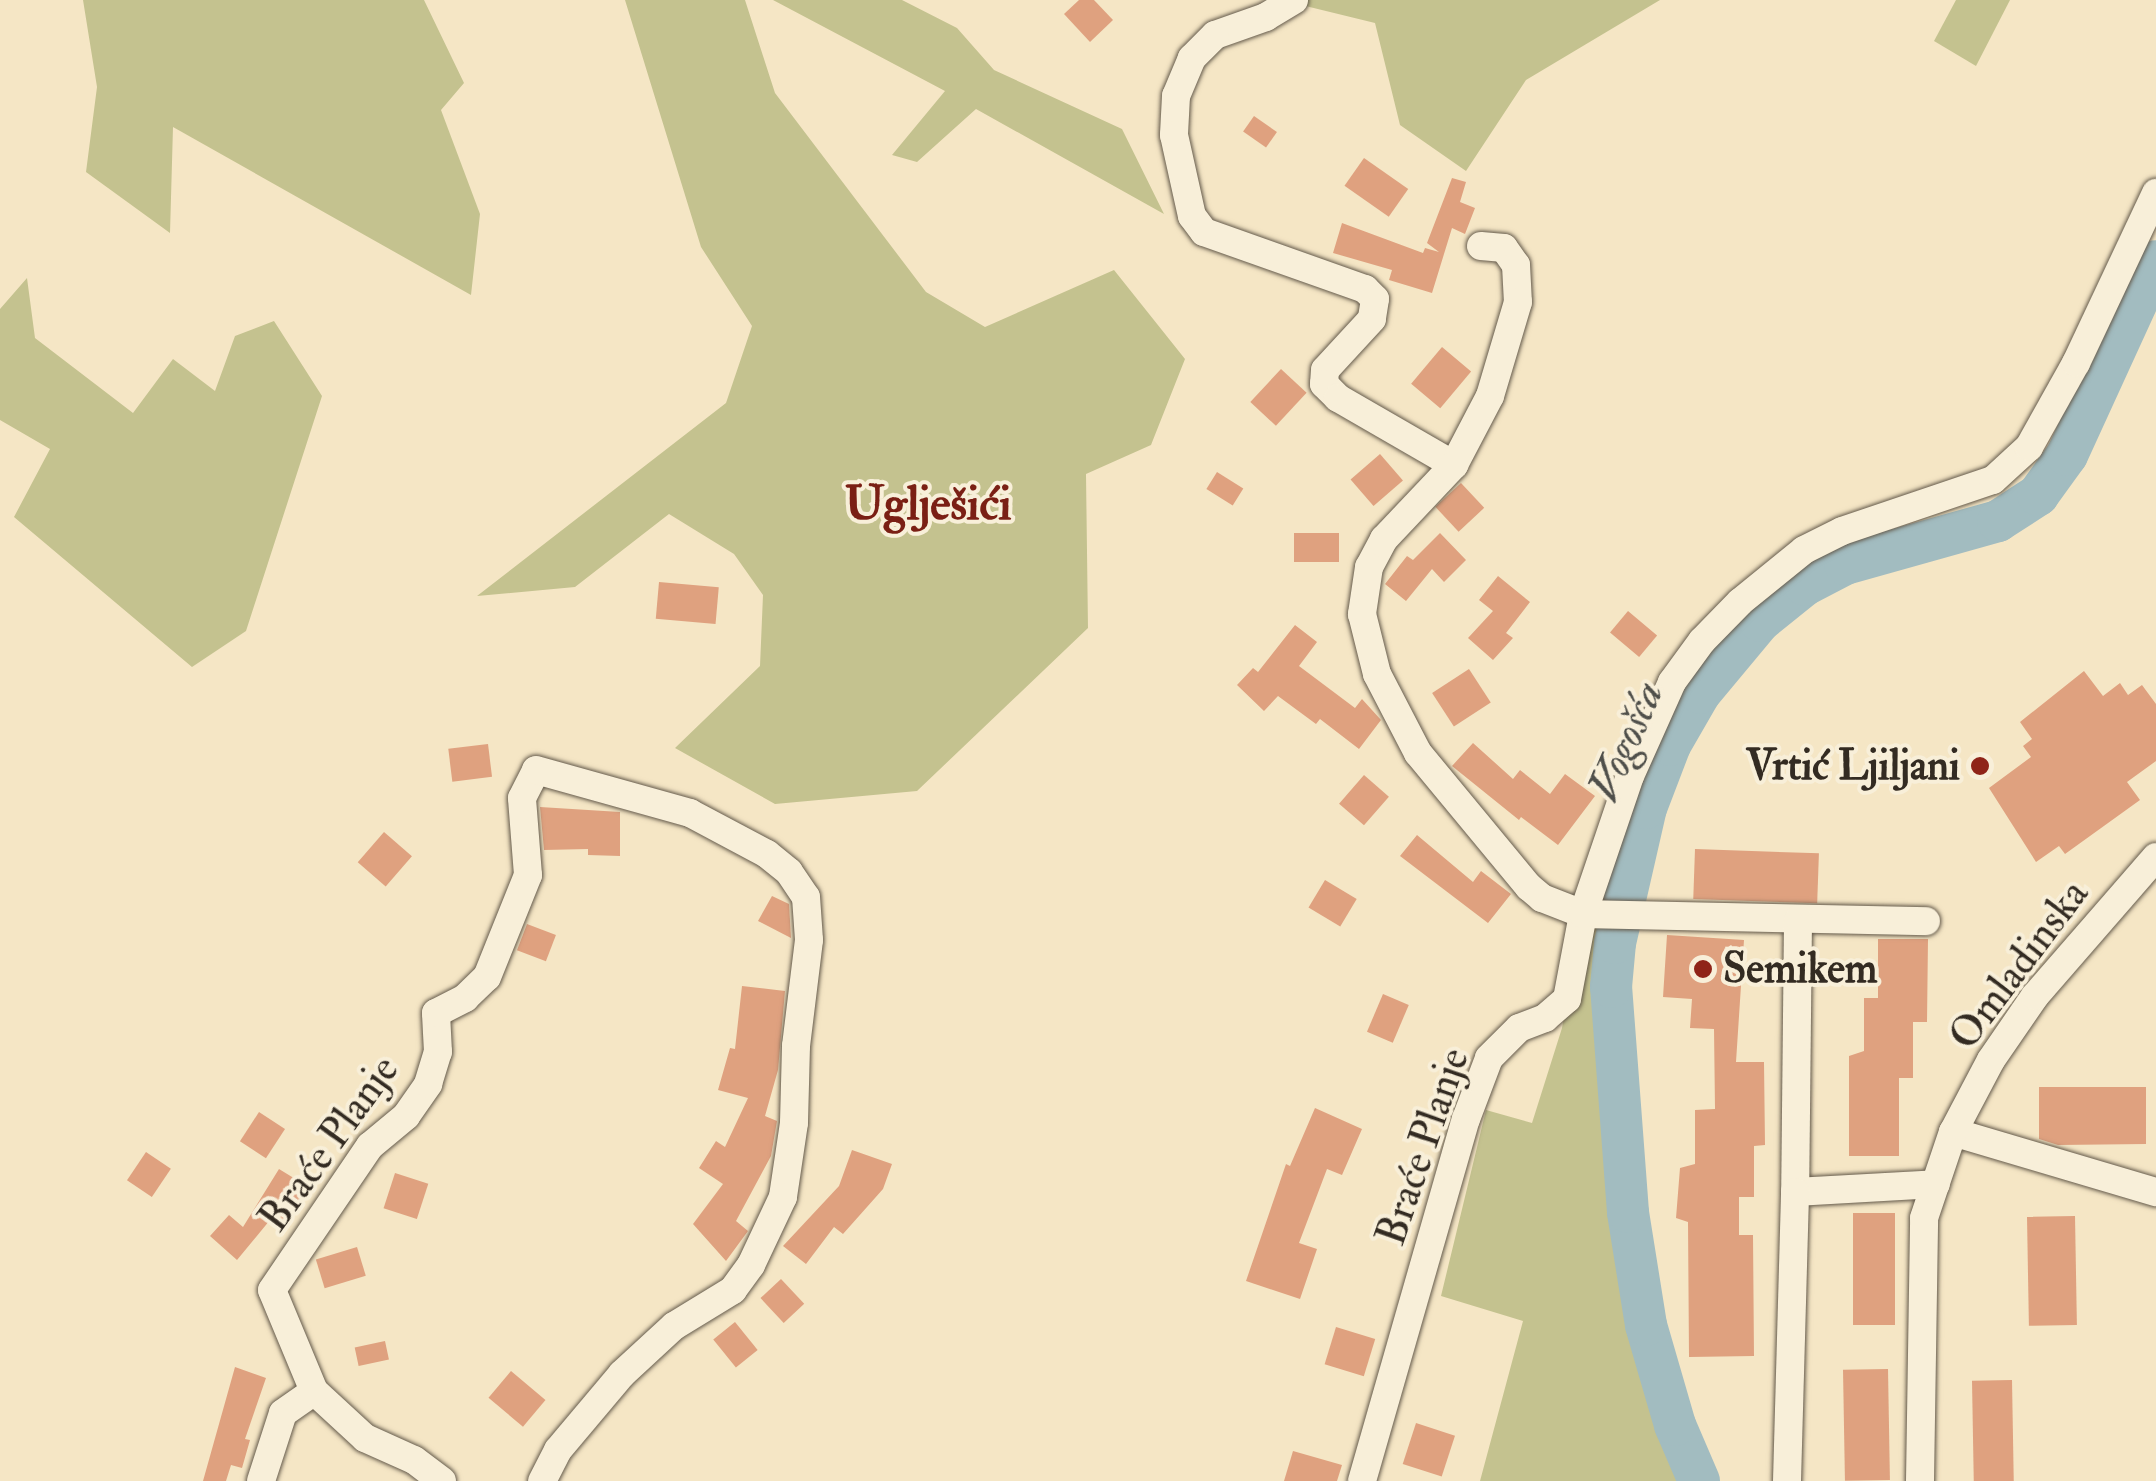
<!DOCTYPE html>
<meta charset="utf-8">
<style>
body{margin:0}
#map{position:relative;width:2156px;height:1481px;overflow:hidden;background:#f5e6c5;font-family:"IM FELL Double Pica",serif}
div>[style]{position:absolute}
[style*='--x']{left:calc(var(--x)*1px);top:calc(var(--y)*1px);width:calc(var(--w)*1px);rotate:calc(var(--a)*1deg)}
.green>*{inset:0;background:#c4c28f}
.river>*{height:42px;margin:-21px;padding:0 21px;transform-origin:21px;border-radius:21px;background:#a2bcc0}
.building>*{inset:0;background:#dfa17f;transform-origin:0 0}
.roads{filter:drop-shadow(0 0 2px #645a4b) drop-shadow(0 0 2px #645a4b)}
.street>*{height:28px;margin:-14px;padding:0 14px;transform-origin:14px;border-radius:14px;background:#f8efd9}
.dots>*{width:28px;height:28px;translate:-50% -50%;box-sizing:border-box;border:5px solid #f8efd9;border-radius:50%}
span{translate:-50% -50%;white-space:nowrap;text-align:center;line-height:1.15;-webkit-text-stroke:8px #f8efd9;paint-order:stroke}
.poi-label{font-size:42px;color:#332b22;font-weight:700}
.right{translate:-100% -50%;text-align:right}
.left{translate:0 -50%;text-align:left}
.street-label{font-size:42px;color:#332b22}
.water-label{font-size:45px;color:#4f4f4a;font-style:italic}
.quarter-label{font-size:48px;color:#7a1f14;font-weight:700}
</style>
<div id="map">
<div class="green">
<div style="clip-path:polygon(83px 0,424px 0,464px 83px,441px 110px,480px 214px,471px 295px,173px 127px,170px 233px,86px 172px,97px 87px)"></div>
<div style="clip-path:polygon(625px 0,745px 0,775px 93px,926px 292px,985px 327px,1114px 270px,1185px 359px,1151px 445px,1086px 474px,1088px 628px,917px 791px,775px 804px,675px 748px,760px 666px,763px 595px,734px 554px,669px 514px,575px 587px,477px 596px,726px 403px,752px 326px,701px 247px)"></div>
<div style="clip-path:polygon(773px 0,902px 0,957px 28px,994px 70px,1122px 129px,1164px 214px,976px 109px,917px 162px,892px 155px,945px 91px)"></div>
<div style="clip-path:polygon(1281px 0,1660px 0,1526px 80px,1466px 171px,1400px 125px,1375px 23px)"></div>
<div style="clip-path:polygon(1956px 0,2010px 0,1976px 66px,1934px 41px)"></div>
<div style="clip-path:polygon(27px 278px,35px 338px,133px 413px,173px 359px,215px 391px,235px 336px,274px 321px,322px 396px,246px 631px,192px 667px,14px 517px,50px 449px,0 420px,0 309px)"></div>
<div style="clip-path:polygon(1702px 641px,1725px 658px,1670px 745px,1646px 808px,1615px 943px,1611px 987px,1628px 1212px,1646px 1325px,1675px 1425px,1699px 1481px,1480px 1481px,1523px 1321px,1441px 1296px,1486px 1110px,1532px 1123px,1562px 1028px,1583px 914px)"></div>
</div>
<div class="river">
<div style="--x:1699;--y:1481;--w:61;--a:-113.2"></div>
<div style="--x:1675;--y:1425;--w:104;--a:-106.2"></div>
<div style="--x:1646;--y:1325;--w:114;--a:-99.1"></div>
<div style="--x:1628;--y:1212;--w:226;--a:-94.3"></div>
<div style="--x:1611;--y:987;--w:44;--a:-84.8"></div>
<div style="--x:1615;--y:943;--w:139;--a:-77.1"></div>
<div style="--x:1646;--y:808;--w:67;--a:-69.1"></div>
<div style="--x:1670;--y:745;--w:60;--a:-60"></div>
<div style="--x:1700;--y:693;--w:94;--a:-50.2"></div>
<div style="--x:1760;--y:621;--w:58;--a:-38.7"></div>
<div style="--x:1805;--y:585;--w:45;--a:-27.7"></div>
<div style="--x:1845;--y:564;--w:159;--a:-15.7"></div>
<div style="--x:1998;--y:521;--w:48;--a:-33"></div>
<div style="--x:2038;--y:495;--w:49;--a:-54.1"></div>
<div style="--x:2067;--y:455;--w:213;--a:-65.4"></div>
</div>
<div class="building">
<div style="clip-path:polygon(1079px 0,1094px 0,1113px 20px,1090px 42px,1064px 14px)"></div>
<div style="left:1254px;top:116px;width:28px;height:19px;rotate:35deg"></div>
<div style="left:1364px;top:158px;width:54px;height:34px;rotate:35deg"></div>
<div style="clip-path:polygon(1452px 178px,1466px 182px,1460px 202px,1475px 208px,1465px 234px,1452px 228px,1432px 293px,1389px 280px,1392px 270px,1333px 253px,1342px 223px,1423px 253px,1425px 248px,1439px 252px,1427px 243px)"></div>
<div style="left:1442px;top:347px;width:38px;height:48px;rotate:40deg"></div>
<div style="left:1281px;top:369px;width:35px;height:45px;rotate:43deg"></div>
<div style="left:1380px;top:454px;width:35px;height:39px;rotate:49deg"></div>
<div style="left:1217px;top:472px;width:31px;height:20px;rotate:32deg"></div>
<div style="left:1461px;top:483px;width:34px;height:35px;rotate:47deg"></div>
<div style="left:1339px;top:533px;width:29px;height:45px;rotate:90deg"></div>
<div style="clip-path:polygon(1440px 533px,1466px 560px,1444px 582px,1432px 569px,1406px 601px,1385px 584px,1407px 556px,1413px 560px)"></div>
<div style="clip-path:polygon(1498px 576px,1530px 602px,1506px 633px,1513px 638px,1493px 660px,1468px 638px,1493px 611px,1479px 600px)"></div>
<div style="left:659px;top:582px;width:60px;height:37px;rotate:5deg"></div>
<div style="left:1628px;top:611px;width:38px;height:28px;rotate:40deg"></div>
<div style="clip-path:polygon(1295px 625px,1317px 642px,1299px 666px,1355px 708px,1362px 699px,1381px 720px,1359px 749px,1320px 719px,1316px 724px,1278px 696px,1264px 711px,1237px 685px,1253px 668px,1258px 672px)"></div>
<div style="left:1469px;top:669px;width:40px;height:44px;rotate:57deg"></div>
<div style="clip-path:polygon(2084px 671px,2103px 696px,2120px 683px,2128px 695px,2142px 685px,2156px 704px,2156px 761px,2127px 782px,2140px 800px,2065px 854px,2059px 846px,2036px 862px,1989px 788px,2031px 757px,2023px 746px,2032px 739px,2020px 722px)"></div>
<div style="clip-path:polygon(1473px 743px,1513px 779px,1520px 770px,1550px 794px,1565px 774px,1595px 796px,1558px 845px,1521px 817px,1519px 820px,1452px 766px)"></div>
<div style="left:488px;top:744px;width:33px;height:40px;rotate:83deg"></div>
<div style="left:1364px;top:775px;width:33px;height:38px;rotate:41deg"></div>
<div style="clip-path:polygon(540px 807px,620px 812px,620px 856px,588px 855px,588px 849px,544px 850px)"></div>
<div style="left:384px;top:832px;width:37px;height:40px;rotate:41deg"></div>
<div style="clip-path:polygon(1417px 835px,1473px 882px,1481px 871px,1511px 894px,1488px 923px,1400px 856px)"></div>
<div style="left:1695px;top:849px;width:124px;height:50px;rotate:2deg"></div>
<div style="left:1325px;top:880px;width:37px;height:32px;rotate:31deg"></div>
<div style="clip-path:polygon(772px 896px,789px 904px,791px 938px,758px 921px)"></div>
<div style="left:527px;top:924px;width:31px;height:28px;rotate:21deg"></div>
<div style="clip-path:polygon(1667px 935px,1744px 940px,1736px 1062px,1764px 1062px,1765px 1145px,1754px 1146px,1754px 1197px,1739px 1197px,1739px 1235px,1753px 1235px,1754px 1356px,1689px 1357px,1688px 1222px,1676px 1218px,1680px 1168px,1695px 1164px,1695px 1110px,1715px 1109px,1714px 1029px,1690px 1028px,1692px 999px,1663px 997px)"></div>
<div style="clip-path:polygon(1878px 939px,1928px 939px,1927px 1022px,1913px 1022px,1913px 1078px,1899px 1078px,1899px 1156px,1849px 1156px,1849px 1056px,1864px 1051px,1864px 998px,1878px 998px)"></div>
<div style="clip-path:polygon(742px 986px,785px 991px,778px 1070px,765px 1116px,777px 1121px,771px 1156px,736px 1221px,748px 1231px,726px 1261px,693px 1224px,723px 1184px,699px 1168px,716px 1141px,725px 1147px,748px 1098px,718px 1090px,730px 1048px,735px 1049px)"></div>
<div style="left:1383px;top:994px;width:28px;height:41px;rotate:23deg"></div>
<div style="clip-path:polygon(2039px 1087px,2146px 1087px,2146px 1144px,2058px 1145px,2039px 1139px)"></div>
<div style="clip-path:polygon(1315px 1108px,1362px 1129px,1342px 1175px,1327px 1169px,1299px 1243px,1317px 1249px,1300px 1299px,1246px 1281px,1286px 1164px,1290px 1166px)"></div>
<div style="left:259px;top:1112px;width:31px;height:35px;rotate:33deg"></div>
<div style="clip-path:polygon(852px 1150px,892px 1164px,883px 1189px,843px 1234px,834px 1227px,806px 1264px,783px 1246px,839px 1186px)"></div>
<div style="left:146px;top:1152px;width:30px;height:34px;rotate:34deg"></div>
<div style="clip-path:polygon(279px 1169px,310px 1188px,284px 1229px,270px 1220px,237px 1260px,210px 1236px,229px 1215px,243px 1227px)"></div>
<div style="left:395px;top:1173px;width:35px;height:37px;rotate:18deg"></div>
<div style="left:1853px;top:1213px;width:42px;height:112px"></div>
<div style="left:2075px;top:1216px;width:109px;height:48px;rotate:89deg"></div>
<div style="left:357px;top:1247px;width:30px;height:43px;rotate:73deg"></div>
<div style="left:781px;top:1279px;width:34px;height:28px;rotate:47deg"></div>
<div style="left:735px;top:1322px;width:36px;height:28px;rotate:51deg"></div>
<div style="left:1336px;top:1327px;width:41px;height:39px;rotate:17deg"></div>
<div style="left:385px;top:1341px;width:19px;height:31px;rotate:78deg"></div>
<div style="clip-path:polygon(235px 1367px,266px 1378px,245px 1439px,250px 1440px,242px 1468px,231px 1465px,226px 1481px,203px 1481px)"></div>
<div style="left:1888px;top:1369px;width:111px;height:45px;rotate:89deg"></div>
<div style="left:511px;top:1371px;width:45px;height:35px;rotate:40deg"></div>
<div style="left:2012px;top:1380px;width:101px;height:40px;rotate:89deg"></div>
<div style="left:1416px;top:1423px;width:41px;height:43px;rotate:18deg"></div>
<div style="clip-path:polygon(1293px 1451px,1342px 1465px,1337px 1481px,1284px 1481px)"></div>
</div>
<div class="roads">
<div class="street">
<div style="--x:1294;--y:0;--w:33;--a:149"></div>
<div style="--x:1266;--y:17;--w:54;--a:160.6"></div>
<div style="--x:1215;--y:35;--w:33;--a:135"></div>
<div style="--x:1192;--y:58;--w:41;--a:112.8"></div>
<div style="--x:1176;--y:96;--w:39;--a:93"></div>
<div style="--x:1174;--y:135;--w:83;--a:77.5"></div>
<div style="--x:1192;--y:216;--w:20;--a:53"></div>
<div style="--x:1204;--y:232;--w:171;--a:19.5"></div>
<div style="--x:1365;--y:289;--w:14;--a:45"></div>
<div style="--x:1375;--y:299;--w:20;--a:99"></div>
<div style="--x:1372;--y:319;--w:69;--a:132.7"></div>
<div style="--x:1325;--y:370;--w:14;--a:94"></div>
<div style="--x:1324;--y:384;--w:20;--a:45"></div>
<div style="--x:1338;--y:398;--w:134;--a:30"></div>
<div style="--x:1481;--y:246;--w:23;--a:5"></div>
<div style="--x:1504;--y:248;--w:21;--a:55"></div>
<div style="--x:1516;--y:265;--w:37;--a:87"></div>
<div style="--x:1518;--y:302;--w:98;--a:106.6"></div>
<div style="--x:1490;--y:396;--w:78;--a:117.6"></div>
<div style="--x:1454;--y:465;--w:102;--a:133.4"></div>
<div style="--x:1384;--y:539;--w:32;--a:118"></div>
<div style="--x:1369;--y:567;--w:48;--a:98.5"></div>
<div style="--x:1362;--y:614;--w:62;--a:76"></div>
<div style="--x:1377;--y:674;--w:89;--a:62.6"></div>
<div style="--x:1418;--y:753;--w:174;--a:50.4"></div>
<div style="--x:1529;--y:887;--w:17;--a:40"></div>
<div style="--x:1542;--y:898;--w:44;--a:21.3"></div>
<div style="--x:1583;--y:914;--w:343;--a:1.2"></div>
<div style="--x:1798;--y:920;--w:272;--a:90.6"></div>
<div style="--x:1795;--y:1192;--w:141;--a:-3.2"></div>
<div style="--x:1953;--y:1132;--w:212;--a:16.5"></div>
<div style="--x:261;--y:1481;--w:71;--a:-72.1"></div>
<div style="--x:283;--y:1413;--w:38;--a:-35"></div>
<div style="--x:442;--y:1481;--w:35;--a:-143"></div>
<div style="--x:414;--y:1460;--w:54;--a:-155.8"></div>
<div style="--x:365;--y:1438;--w:69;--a:-137.3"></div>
<div style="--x:314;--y:1391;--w:109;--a:-112.6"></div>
<div style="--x:272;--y:1290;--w:174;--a:-55.8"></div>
<div style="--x:370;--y:1146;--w:47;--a:-39.8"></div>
<div style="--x:406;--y:1116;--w:39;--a:-55"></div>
<div style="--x:428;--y:1084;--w:34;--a:-73"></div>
<div style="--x:438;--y:1052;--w:39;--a:-93"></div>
<div style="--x:436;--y:1013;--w:33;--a:-27"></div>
<div style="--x:465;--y:998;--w:30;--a:-44"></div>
<div style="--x:487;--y:977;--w:110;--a:-68.1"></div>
<div style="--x:528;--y:875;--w:77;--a:-94.5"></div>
<div style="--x:522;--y:798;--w:31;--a:-63"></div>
<div style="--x:536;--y:770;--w:160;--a:15.6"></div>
<div style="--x:690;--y:813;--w:87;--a:28"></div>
<div style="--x:767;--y:854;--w:28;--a:39"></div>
<div style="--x:789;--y:872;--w:30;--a:56"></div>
<div style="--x:806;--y:897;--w:43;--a:86"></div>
<div style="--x:809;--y:940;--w:107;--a:97"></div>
<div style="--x:796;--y:1046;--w:77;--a:91.5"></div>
<div style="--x:794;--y:1123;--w:75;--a:98.5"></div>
<div style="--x:783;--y:1197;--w:75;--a:115.2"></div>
<div style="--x:751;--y:1265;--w:31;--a:126"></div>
<div style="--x:733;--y:1290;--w:69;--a:148.6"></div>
<div style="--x:674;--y:1326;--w:71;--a:137.3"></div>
<div style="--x:622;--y:1374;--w:99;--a:130.1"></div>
<div style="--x:558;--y:1450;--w:35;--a:117"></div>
<div style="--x:1362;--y:1481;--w:377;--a:-74"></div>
<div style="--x:1466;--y:1119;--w:65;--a:-69.3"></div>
<div style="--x:1489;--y:1058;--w:42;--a:-45"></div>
<div style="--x:1519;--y:1028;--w:28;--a:-21"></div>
<div style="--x:1545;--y:1018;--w:29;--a:-41"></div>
<div style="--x:1567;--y:999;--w:86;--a:-79.3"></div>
<div style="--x:1583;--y:914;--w:146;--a:-71.2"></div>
<div style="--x:1630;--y:776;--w:103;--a:-65.9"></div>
<div style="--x:1672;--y:682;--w:51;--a:-53.8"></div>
<div style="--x:1702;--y:641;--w:54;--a:-45.7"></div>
<div style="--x:1740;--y:602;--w:82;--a:-39.1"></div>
<div style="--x:1804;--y:550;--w:42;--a:-26.6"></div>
<div style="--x:1842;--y:531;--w:159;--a:-18.7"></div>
<div style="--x:1993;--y:480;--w:49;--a:-42.5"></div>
<div style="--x:2029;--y:447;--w:96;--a:-60.8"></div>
<div style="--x:2076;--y:363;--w:188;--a:-64.8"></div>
<div style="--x:1787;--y:1481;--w:289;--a:-88.4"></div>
<div style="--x:1920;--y:1481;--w:263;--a:-89.1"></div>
<div style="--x:1924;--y:1218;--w:91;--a:-71.4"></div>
<div style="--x:1953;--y:1132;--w:81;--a:-62.2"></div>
<div style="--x:1991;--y:1060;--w:78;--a:-55.5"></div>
<div style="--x:2035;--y:996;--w:184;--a:-49"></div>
</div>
</div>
<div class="dots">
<div style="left:1980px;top:766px;background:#8f2418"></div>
<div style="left:1703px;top:969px;background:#8f2418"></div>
</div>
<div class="poi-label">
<span class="right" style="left:1960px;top:766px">Vrtić Ljiljani</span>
<span class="left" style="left:1723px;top:969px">Semikem</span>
</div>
<div class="street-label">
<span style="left:2019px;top:965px;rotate:-53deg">Omladinska</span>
<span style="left:329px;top:1144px;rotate:-54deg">Braće Planje</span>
<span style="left:1423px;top:1147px;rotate:-71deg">Braće Planje</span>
</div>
<div class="water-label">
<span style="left:1627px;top:742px;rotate:-67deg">Vogošća</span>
</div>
<div class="quarter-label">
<span style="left:928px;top:505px">Uglješići</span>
</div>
</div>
